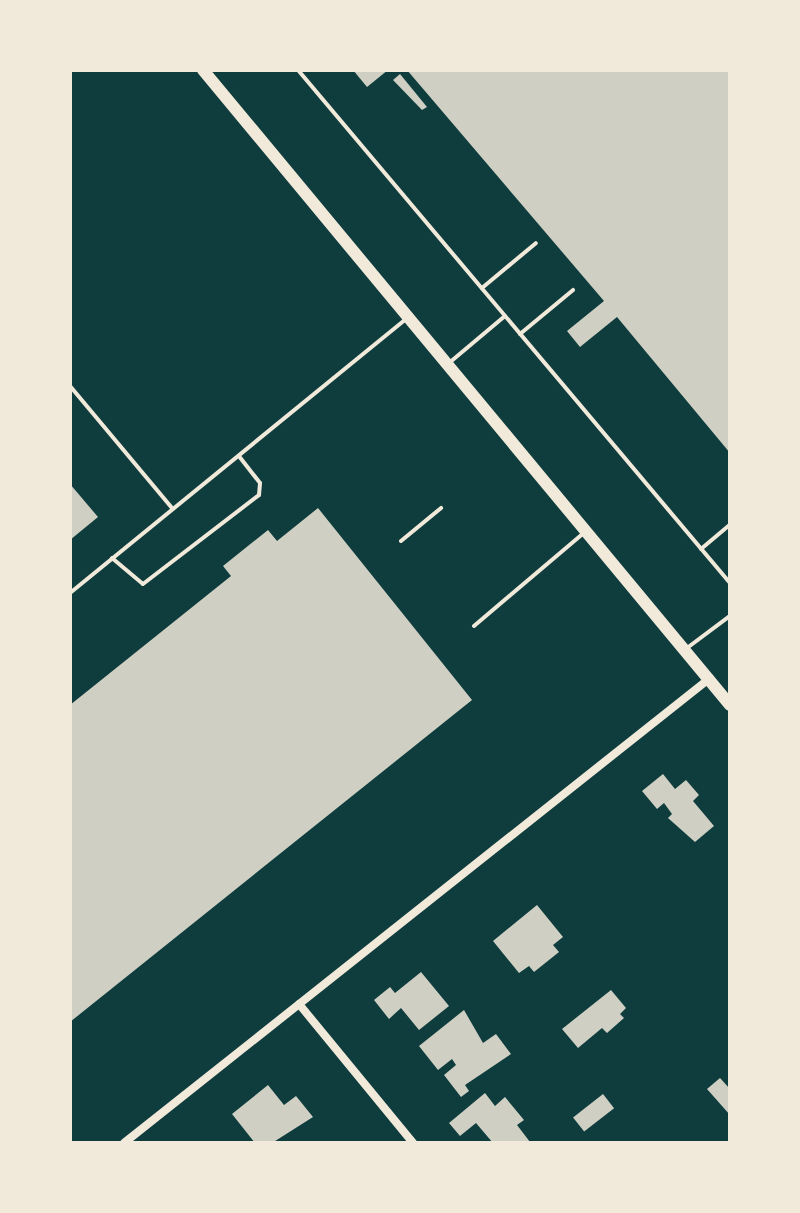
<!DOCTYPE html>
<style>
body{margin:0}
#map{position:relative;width:800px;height:1213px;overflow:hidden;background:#0f3d3e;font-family:Helvetica,sans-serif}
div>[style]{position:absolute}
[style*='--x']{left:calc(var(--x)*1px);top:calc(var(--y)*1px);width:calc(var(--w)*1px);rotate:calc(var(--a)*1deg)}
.building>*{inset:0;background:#cfcfc3;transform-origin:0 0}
.service>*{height:4px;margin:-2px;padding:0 2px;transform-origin:2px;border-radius:2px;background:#f1e9da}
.minor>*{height:8px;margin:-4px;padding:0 4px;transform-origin:4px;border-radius:4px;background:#f1e9da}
.secondary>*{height:12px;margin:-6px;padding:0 6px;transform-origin:6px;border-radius:6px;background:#f1e9da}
span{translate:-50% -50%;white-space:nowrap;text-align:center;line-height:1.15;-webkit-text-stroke:6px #f1e9da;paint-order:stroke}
.frame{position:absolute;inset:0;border:72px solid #f1e9da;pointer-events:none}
</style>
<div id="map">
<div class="building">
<div style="clip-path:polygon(353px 70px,388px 70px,367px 87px)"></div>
<div style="clip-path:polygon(407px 70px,730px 70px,730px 453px,617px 317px,580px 347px,567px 331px,604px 301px)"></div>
<div style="clip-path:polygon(400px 74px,427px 107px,422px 110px,393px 80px)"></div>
<div style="clip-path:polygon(70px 484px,98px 517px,70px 540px)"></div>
<div style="clip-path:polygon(318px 508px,472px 700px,70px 1022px,70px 705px,231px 576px,223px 566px,268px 530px,277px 541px)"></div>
<div style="clip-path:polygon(663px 774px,675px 789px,686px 780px,699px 795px,693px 801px,714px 826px,695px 842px,668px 818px,672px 814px,664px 803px,657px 809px,642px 791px)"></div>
<div style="clip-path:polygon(537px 905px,563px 937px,553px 945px,559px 952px,534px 972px,529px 966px,519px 973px,493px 941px)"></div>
<div style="clip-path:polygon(421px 972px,449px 1006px,419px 1030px,401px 1008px,389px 1019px,374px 1000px,390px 987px,395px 993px)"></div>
<div style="clip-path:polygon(611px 990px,626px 1008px,620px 1014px,624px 1018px,607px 1033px,602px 1028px,578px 1048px,562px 1029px)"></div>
<div style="clip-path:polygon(464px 1010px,483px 1043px,496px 1034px,511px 1054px,465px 1085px,469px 1091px,461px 1097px,444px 1075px,456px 1065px,452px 1059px,438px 1070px,419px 1046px)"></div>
<div style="clip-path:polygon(720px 1078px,730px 1089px,730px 1115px,707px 1089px)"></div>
<div style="clip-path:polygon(268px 1085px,284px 1105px,296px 1096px,313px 1117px,272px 1143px,255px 1143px,232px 1114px)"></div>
<div style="clip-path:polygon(485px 1093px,495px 1106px,505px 1097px,524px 1120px,517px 1125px,530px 1142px,493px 1143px,476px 1123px,460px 1136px,449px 1123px)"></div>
<div style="left:603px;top:1094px;width:18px;height:38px;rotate:52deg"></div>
</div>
<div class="service">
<div style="--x:298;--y:70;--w:671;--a:49.9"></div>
<div style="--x:482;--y:288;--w:70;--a:-39.8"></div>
<div style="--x:520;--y:334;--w:69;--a:-39.7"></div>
<div style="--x:449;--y:363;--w:73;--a:-40"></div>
<div style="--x:70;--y:386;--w:160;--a:50.1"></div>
<div style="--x:401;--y:541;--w:52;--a:-39.5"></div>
<div style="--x:701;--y:549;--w:38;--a:-40"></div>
<div style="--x:112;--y:558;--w:40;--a:40"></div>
<div style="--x:143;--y:584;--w:146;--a:-37.5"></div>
<div style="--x:259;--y:495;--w:12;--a:-85"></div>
<div style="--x:260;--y:483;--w:34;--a:-128"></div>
<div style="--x:70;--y:593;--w:434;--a:-39.2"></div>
<div style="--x:474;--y:626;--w:145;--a:-40.3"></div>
<div style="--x:687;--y:648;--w:54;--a:-36.7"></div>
</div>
<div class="minor">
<div style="--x:299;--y:1004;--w:180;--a:50.6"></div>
<div style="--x:124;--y:1143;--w:748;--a:-38.43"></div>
</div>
<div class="secondary">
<div style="--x:203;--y:70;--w:825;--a:50.31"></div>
</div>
<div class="frame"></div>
</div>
